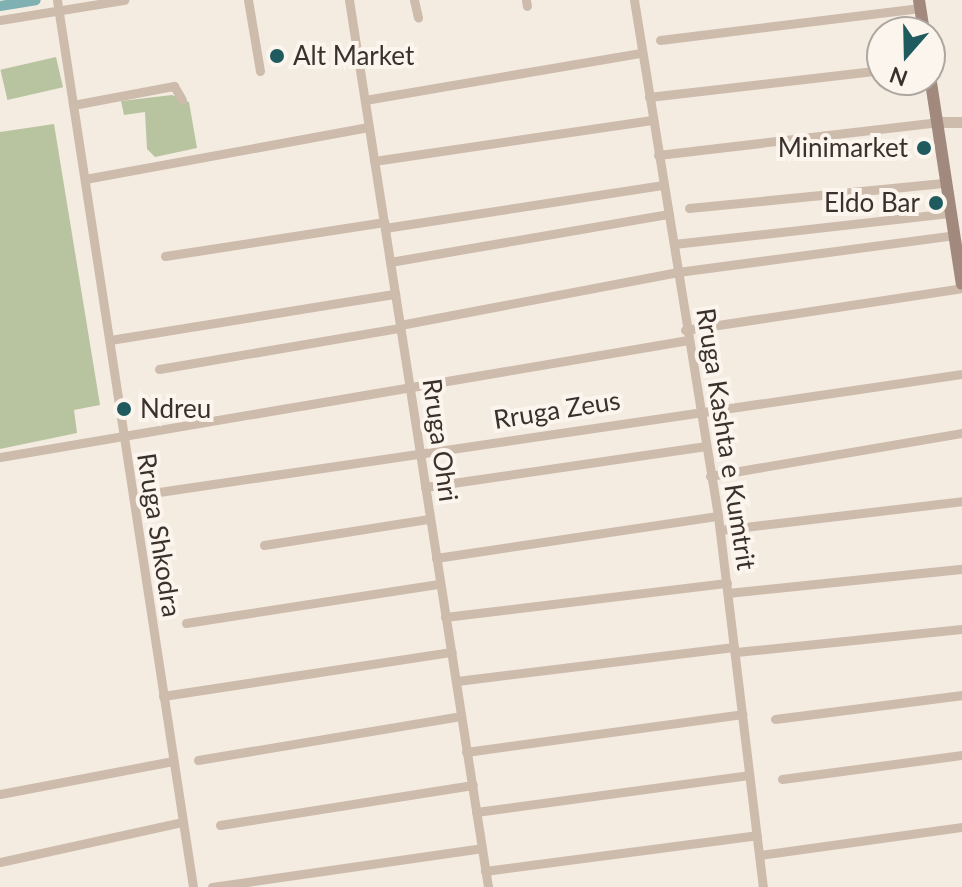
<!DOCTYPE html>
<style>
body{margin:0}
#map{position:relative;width:962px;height:887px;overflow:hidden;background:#f4ebe1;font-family:Lato,sans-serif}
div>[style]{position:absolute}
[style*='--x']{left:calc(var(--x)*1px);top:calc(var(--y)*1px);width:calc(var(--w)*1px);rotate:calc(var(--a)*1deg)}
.green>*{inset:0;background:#b8c4a0;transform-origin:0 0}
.canal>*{height:10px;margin:-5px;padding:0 5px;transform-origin:5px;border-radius:5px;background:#7fb0b2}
.minor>*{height:9px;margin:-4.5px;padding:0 4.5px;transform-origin:4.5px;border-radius:4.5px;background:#cdbbac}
.tertiary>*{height:11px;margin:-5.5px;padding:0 5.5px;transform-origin:5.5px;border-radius:5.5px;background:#cdbbac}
.secondary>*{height:12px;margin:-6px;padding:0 6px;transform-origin:6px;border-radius:6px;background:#a18a7d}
.dots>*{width:22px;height:22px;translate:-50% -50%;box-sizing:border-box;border:4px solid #fbf5ee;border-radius:50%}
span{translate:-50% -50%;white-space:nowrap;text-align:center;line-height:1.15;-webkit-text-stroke:8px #fbf5ee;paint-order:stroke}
.poi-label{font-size:26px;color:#3b302b}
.left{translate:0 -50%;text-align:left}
.right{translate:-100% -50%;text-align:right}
.street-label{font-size:26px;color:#3b302b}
.north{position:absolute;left:866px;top:16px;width:80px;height:80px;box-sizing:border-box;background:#fbf5ee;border:2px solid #aea6a0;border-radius:50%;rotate:200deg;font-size:22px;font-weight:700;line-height:32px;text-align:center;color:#3b302b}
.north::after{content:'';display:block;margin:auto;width:28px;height:36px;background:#1f5a5e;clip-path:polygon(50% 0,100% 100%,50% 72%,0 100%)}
</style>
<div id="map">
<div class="green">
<div style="left:56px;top:57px;width:31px;height:57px;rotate:77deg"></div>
<div style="clip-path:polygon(172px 95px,189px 102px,197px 148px,155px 157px,147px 149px,145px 112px,124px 115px,121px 101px)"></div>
<div style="clip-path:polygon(54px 124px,100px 405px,74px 410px,77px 433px,0 449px,0 132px)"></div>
</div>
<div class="canal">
<div style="--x:0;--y:6;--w:36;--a:-9"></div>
</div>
<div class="minor">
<div style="--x:57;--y:0;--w:897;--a:81.28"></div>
<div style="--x:248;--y:0;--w:72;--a:80.4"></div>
<div style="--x:349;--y:0;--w:898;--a:81.09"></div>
<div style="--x:414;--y:0;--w:18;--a:77"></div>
<div style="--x:526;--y:0;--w:6;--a:81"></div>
<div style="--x:634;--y:0;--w:523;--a:80.75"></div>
<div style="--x:718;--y:516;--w:374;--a:83.1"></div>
<div style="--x:0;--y:20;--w:126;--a:-9.2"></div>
<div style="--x:660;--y:40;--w:262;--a:-7"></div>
<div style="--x:649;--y:97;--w:235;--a:-6.6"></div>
<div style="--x:365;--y:100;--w:280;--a:-9.7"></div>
<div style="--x:73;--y:105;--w:103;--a:-10.7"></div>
<div style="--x:174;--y:86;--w:16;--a:60"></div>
<div style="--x:658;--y:155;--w:281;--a:-6.7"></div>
<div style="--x:374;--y:161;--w:281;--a:-8.4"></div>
<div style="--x:85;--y:179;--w:288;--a:-10.4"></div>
<div style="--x:689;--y:208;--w:258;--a:-5.6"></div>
<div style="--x:385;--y:228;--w:280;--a:-8.8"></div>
<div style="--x:674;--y:244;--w:279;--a:-6.4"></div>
<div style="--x:165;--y:256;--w:222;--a:-8.8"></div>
<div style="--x:390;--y:262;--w:283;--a:-9.8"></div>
<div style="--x:400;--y:325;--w:283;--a:-10.8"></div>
<div style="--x:678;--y:272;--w:279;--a:-7.6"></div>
<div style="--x:685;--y:330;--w:280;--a:-8.6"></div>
<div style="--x:110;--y:340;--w:289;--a:-9.2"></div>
<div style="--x:159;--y:369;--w:244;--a:-9.7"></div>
<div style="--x:0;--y:457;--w:698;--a:-9.65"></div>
<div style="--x:710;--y:476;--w:256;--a:-9.7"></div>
<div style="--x:425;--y:487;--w:284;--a:-8.3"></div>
<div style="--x:159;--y:492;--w:812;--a:-8.36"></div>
<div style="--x:720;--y:530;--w:244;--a:-6.8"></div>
<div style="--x:264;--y:545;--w:167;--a:-9"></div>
<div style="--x:436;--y:558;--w:285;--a:-8.5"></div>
<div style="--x:728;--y:593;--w:235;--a:-5.9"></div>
<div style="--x:445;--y:617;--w:284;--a:-6.9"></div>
<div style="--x:186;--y:623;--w:256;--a:-8.8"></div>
<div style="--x:736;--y:652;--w:227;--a:-5.8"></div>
<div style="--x:457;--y:681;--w:279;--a:-7"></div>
<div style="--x:163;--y:696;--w:292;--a:-8.7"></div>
<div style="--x:775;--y:719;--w:189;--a:-7.3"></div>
<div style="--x:466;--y:752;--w:279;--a:-7.8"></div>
<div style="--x:198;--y:760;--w:266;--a:-9.5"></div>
<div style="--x:782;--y:779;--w:182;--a:-7.6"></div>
<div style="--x:0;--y:794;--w:176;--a:-10.8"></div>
<div style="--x:476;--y:812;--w:275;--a:-7.7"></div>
<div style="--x:220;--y:825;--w:256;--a:-9"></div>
<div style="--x:760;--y:855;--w:204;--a:-7.9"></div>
<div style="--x:0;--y:862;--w:186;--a:-12.4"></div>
<div style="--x:485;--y:871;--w:274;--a:-7.5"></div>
<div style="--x:212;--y:887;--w:272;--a:-8.2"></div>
</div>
<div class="tertiary">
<div style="--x:937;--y:122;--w:25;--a:0"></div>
</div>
<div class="secondary">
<div style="--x:919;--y:0;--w:32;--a:81"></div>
<div style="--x:930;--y:76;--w:210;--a:81.3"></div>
</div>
<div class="dots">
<div style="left:277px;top:56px;background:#1f5a5e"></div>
<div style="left:924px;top:148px;background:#1f5a5e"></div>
<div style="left:936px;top:203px;background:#1f5a5e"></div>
<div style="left:124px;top:409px;background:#1f5a5e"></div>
</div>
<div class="poi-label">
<span class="left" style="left:293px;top:56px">Alt Market</span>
<span class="right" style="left:908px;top:148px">Minimarket</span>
<span class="right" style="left:920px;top:203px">Eldo Bar</span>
<span class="left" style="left:140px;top:409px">Ndreu</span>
</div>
<div class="street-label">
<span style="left:557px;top:410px;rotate:-9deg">Rruga Zeus</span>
<span style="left:726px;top:439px;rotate:81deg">Rruga Kashta e Kumtrit</span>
<span style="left:440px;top:440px;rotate:82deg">Rruga Ohri</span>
<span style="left:159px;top:535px;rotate:81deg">Rruga Shkodra</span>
</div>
<div class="north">N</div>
</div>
